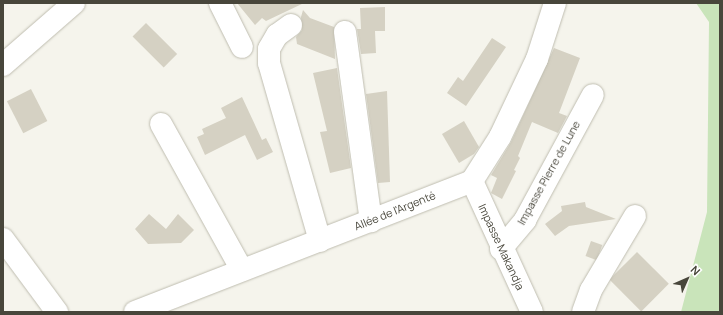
<!DOCTYPE html>
<meta charset="utf-8">
<style>
body{margin:0}
#map{position:relative;width:723px;height:315px;overflow:hidden;background:#f5f4ec;font-family:Manrope,sans-serif}
div>[style]{position:absolute}
[style*='--x']{left:calc(var(--x)*1px);top:calc(var(--y)*1px);width:calc(var(--w)*1px);rotate:calc(var(--a)*1deg)}
.green>*{inset:0;background:#c9e4ba}
.building>*{inset:0;background:#d5d1c3;transform-origin:0 0}
.roads{filter:drop-shadow(0 0 1px #bfbdb0) drop-shadow(0 0 1px #bfbdb0)}
.minor>*{height:22px;margin:-11px;padding:0 11px;transform-origin:11px;border-radius:11px;background:#fff}
span{translate:-50% -50%;white-space:nowrap;text-align:center;line-height:1.15;-webkit-text-stroke:3px #fff;paint-order:stroke}
.street-label{font-size:11px;color:#48463b}
.frame{position:absolute;inset:0;border:4px solid #48463b;pointer-events:none}
.north{position:absolute;left:667px;top:259px;width:40px;height:40px;-webkit-text-stroke:3px #fff;paint-order:stroke;rotate:45deg;font-size:11px;font-weight:700;line-height:16px;text-align:center;color:#48463b}
.north::after{content:'';display:block;margin:auto;width:14px;height:18px;background:#48463b;clip-path:polygon(50% 0,100% 100%,50% 72%,0 100%)}
</style>
<div id="map">
<div class="green">
<div style="clip-path:polygon(696px 3px,720px 3px,720px 312px,681px 312px,707px 212px,709px 22px)"></div>
</div>
<div class="building">
<div style="clip-path:polygon(237px 3px,304px 3px,266px 21px,262px 18px,255px 25px)"></div>
<div style="clip-path:polygon(385px 7px,385px 31px,375px 31px,376px 53px,361px 54px,357px 29px,361px 29px,360px 8px)"></div>
<div style="clip-path:polygon(303px 10px,310px 18px,334px 27px,335px 59px,297px 44px,296px 37px,302px 30px,301px 17px)"></div>
<div style="left:146px;top:23px;width:44px;height:19px;rotate:45deg"></div>
<div style="clip-path:polygon(492px 38px,506px 47px,466px 106px,447px 93px,458px 77px,463px 81px)"></div>
<div style="clip-path:polygon(554px 48px,580px 58px,559px 113px,567px 116px,558px 133px,532px 122px,518px 156px,520px 158px,514px 170px,516px 171px,502px 199px,491px 193px,497px 178px,491px 175px,511px 142px)"></div>
<div style="clip-path:polygon(337px 68px,351px 168px,330px 173px,320px 132px,327px 131px,313px 73px)"></div>
<div style="left:31px;top:89px;width:36px;height:27px;rotate:63deg"></div>
<div style="clip-path:polygon(387px 91px,390px 182px,378px 183px,366px 94px)"></div>
<div style="clip-path:polygon(242px 97px,262px 140px,266px 138px,273px 152px,257px 160px,245px 135px,205px 155px,197px 137px,204px 134px,202px 129px,226px 118px,221px 108px)"></div>
<div style="clip-path:polygon(464px 121px,479px 147px,474px 154px,459px 163px,442px 134px)"></div>
<div style="clip-path:polygon(585px 202px,586px 207px,616px 219px,569px 226px,555px 236px,545px 224px,562px 211px,561px 206px)"></div>
<div style="clip-path:polygon(149px 214px,166px 229px,178px 214px,194px 230px,181px 243px,148px 244px,135px 229px)"></div>
<div style="left:591px;top:241px;width:12px;height:16px;rotate:20deg"></div>
<div style="left:637px;top:252px;width:45px;height:39px;rotate:45deg"></div>
</div>
<div class="roads">
<div class="minor">
<div style="--x:220;--y:3;--w:49;--a:63.4"></div>
<div style="--x:291;--y:25;--w:17;--a:144"></div>
<div style="--x:277;--y:35;--w:16;--a:120"></div>
<div style="--x:269;--y:49;--w:14;--a:90"></div>
<div style="--x:269;--y:63;--w:185;--a:74"></div>
<div style="--x:345;--y:32;--w:191;--a:82.2"></div>
<div style="--x:3;--y:65;--w:94;--a:-41.1"></div>
<div style="--x:161;--y:124;--w:167;--a:61"></div>
<div style="--x:472;--y:181;--w:144;--a:65.4"></div>
<div style="--x:3;--y:239;--w:91;--a:53.5"></div>
<div style="--x:501;--y:249;--w:38;--a:-50"></div>
<div style="--x:525;--y:220;--w:142;--a:-61.5"></div>
<div style="--x:135;--y:312;--w:362;--a:-21.2"></div>
<div style="--x:472;--y:181;--w:52;--a:-57.5"></div>
<div style="--x:500;--y:137;--w:86;--a:-64.6"></div>
<div style="--x:537;--y:59;--w:59;--a:-72.2"></div>
<div style="--x:583;--y:312;--w:23;--a:-70"></div>
<div style="--x:591;--y:290;--w:86;--a:-59.3"></div>
</div>
</div>
<div class="street-label">
<span style="left:549px;top:173px;rotate:-61deg">Impasse Pierre de Lune</span>
<span style="left:395px;top:211px;rotate:-22deg">Allée de l'Argenté</span>
<span style="left:501px;top:247px;rotate:65deg">Impasse Makandja</span>
</div>
<div class="frame"></div>
<div class="north">N</div>
</div>
